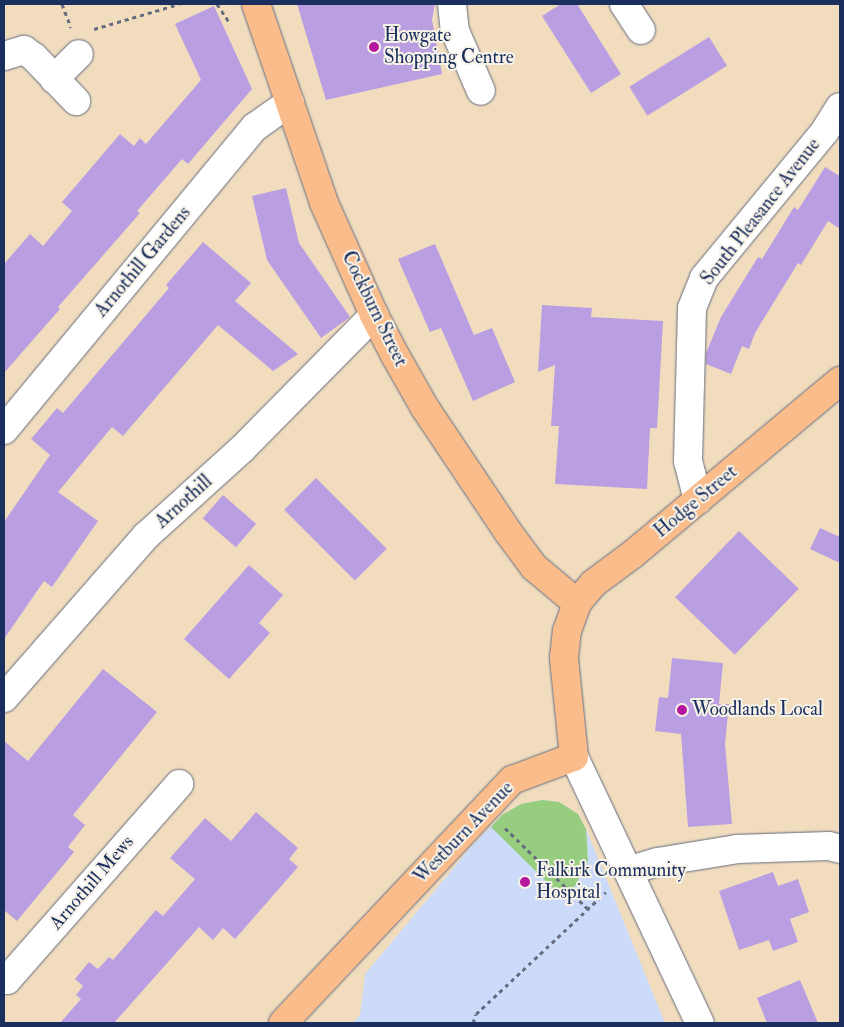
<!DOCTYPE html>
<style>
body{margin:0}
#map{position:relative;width:844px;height:1027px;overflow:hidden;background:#f1ddbe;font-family:"IM FELL Double Pica",serif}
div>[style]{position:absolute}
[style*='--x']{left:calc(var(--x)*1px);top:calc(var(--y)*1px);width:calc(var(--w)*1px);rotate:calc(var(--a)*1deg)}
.built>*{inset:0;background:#ccdbf9}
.green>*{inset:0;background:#97cd7e}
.building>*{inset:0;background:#ba9ee2;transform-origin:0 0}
.path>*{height:3px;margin-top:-1.5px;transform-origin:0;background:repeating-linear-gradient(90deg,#666c80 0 4px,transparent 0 8px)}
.roads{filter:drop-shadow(0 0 1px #666c80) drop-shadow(0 0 1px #666c80)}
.minor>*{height:28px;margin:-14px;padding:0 14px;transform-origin:14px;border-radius:14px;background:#fff}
.major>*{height:28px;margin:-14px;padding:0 14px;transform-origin:14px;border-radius:14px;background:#f9bc8a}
.dots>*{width:14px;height:14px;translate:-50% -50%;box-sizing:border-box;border:2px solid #f7f3e8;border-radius:50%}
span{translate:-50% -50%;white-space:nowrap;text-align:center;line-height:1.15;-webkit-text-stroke:4px #f7f3e8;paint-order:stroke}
.poi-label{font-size:19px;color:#1b2f5e}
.left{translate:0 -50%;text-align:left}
.street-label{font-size:19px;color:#1b2f5e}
.frame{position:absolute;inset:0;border:5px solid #1b2f5e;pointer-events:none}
</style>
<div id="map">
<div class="built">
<div style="clip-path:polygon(542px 800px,559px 802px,578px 814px,586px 829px,665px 1023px,353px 1023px,360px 1015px,365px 974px,472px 846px,502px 815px,521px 804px)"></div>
</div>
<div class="green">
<div style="clip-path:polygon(542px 800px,559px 802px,578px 814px,586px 829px,588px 861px,574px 888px,564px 899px,491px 827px,502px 815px,521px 804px)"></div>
</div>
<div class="building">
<div style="clip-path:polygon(297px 4px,435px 4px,432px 20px,442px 74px,326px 100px)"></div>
<div style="clip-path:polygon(561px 4px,577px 4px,621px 74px,591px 93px,542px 16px)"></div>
<div style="clip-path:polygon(214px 6px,252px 89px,188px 164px,182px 159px,137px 211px,140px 213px,58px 307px,60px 309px,4px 373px,4px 264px,30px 234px,43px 246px,72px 211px,62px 202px,120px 134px,134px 146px,140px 138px,146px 144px,201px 80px,175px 24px)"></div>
<div style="left:709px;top:37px;width:34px;height:94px;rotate:58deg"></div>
<div style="clip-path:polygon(825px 167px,840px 176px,840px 229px,828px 221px,801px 265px,798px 263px,755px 333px,749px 349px,742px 346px,731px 374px,706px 364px,706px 353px,721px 317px,758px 257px,762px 259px,794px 207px,798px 210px)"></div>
<div style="clip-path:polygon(286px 188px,299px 243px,350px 317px,321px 338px,267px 260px,252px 196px)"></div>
<div style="clip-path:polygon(203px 242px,251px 283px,235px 301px,298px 354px,273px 371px,218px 325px,123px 436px,112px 427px,58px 492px,98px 521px,52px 587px,44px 581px,4px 639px,4px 522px,50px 455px,31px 439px,57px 408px,63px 413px,169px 288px,166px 285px)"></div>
<div style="clip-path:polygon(435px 244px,474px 335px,492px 328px,515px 382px,473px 401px,441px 328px,430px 332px,398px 259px)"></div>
<div style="clip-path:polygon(542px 305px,592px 308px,591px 317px,663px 321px,657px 428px,650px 428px,647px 489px,555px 484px,559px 426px,551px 426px,555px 365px,538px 372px)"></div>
<div style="left:316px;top:478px;width:100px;height:45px;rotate:45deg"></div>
<div style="left:223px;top:495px;width:44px;height:31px;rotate:41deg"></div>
<div style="clip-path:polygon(820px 528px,840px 537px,840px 563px,810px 549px)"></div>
<div style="left:739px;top:531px;width:83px;height:92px;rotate:44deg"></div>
<div style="clip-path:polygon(249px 565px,283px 595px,259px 623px,270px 633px,229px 679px,184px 639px)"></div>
<div style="clip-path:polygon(672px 658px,723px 663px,719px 704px,729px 704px,725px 744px,732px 824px,688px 827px,681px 734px,655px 731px,659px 697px,668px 698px)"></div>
<div style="clip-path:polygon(103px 669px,157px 712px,73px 815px,85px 825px,68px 847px,74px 852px,17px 921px,4px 910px,4px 741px,28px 761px)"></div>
<div style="clip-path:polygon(256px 812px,298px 848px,289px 859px,298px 867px,235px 939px,223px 928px,213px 940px,199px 927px,114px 1023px,60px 1023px,81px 999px,76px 995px,83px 986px,75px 979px,89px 962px,98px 969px,109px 957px,113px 960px,156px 910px,163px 916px,195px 879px,170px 858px,205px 818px,231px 841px)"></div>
<div style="clip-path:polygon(773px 872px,778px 886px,798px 879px,809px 912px,790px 919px,798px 942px,773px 951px,769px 940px,739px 950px,719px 891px)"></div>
<div style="clip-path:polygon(800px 980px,818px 1023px,767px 1023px,757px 998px)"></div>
</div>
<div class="path">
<div style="--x:62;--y:4;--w:25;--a:69"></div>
<div style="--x:217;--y:4;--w:22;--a:56"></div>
<div style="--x:94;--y:29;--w:89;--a:-16.4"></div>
<div style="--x:505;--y:828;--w:116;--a:44.3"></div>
<div style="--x:473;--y:1023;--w:9;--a:-72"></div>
<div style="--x:476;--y:1014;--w:178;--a:-43.2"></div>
</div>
<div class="roads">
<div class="minor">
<div style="--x:452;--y:4;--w:27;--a:84"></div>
<div style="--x:455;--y:31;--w:65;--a:66.6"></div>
<div style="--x:624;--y:4;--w:31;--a:57"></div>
<div style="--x:4;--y:56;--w:21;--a:-17"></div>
<div style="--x:24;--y:50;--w:12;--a:35"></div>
<div style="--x:34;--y:57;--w:61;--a:46.3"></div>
<div style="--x:54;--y:79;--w:35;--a:-45"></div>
<div style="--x:4;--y:430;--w:393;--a:-50.4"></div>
<div style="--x:255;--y:127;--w:43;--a:-35.5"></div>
<div style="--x:698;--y:500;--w:40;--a:-104.4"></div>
<div style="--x:688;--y:461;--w:153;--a:-88.5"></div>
<div style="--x:692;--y:308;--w:32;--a:-68"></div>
<div style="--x:704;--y:278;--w:190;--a:-50.5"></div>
<div style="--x:825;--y:131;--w:28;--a:-58"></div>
<div style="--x:4;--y:698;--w:215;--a:-48.8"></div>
<div style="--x:146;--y:536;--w:128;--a:-42.2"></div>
<div style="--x:241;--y:450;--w:190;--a:-45.4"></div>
<div style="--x:574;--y:757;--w:294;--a:64.7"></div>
<div style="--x:628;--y:871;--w:31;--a:-17"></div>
<div style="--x:658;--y:862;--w:80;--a:-9.3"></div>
<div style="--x:737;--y:849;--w:92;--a:-1.9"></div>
<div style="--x:829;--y:846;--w:11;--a:15"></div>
<div style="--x:4;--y:980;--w:3;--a:0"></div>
<div style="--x:7;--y:980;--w:261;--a:-48.7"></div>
</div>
<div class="major">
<div style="--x:256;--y:4;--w:210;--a:71.1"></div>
<div style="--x:324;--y:203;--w:123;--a:65.9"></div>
<div style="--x:374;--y:315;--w:47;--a:62.4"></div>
<div style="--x:396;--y:357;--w:59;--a:60.4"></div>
<div style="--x:425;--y:408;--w:149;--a:56.2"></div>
<div style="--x:508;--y:532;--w:44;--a:53.4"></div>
<div style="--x:534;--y:567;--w:56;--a:39.9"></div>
<div style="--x:283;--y:1023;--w:334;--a:-46.7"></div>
<div style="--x:512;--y:780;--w:66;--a:-20.4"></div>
<div style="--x:574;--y:757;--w:100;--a:-95.8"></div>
<div style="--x:564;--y:658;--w:27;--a:-84"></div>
<div style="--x:567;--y:631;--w:30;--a:-70"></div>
<div style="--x:577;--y:603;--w:26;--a:-50"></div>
<div style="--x:594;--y:583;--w:49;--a:-36.6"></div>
<div style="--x:633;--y:554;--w:270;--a:-39.9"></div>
</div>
</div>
<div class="dots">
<div style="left:374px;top:47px;background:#b5179e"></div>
<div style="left:682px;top:710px;background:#b5179e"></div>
<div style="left:525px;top:882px;background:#b5179e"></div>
</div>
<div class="poi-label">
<span class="left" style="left:384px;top:47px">Howgate<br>Shopping Centre</span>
<span class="left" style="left:692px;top:710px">Woodlands Local</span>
<span class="left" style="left:536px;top:882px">Falkirk Community<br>Hospital</span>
</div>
<div class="street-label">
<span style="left:761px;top:212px;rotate:-52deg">South Pleasance Avenue</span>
<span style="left:143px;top:262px;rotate:-50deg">Arnothill Gardens</span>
<span style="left:374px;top:309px;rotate:64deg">Cockburn Street</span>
<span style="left:184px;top:502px;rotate:-42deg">Arnothill</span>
<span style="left:696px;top:502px;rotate:-40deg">Hodge Street</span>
<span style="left:464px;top:833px;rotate:-46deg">Westburn Avenue</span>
<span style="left:92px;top:883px;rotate:-49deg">Arnothill Mews</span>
</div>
<div class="frame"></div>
</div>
